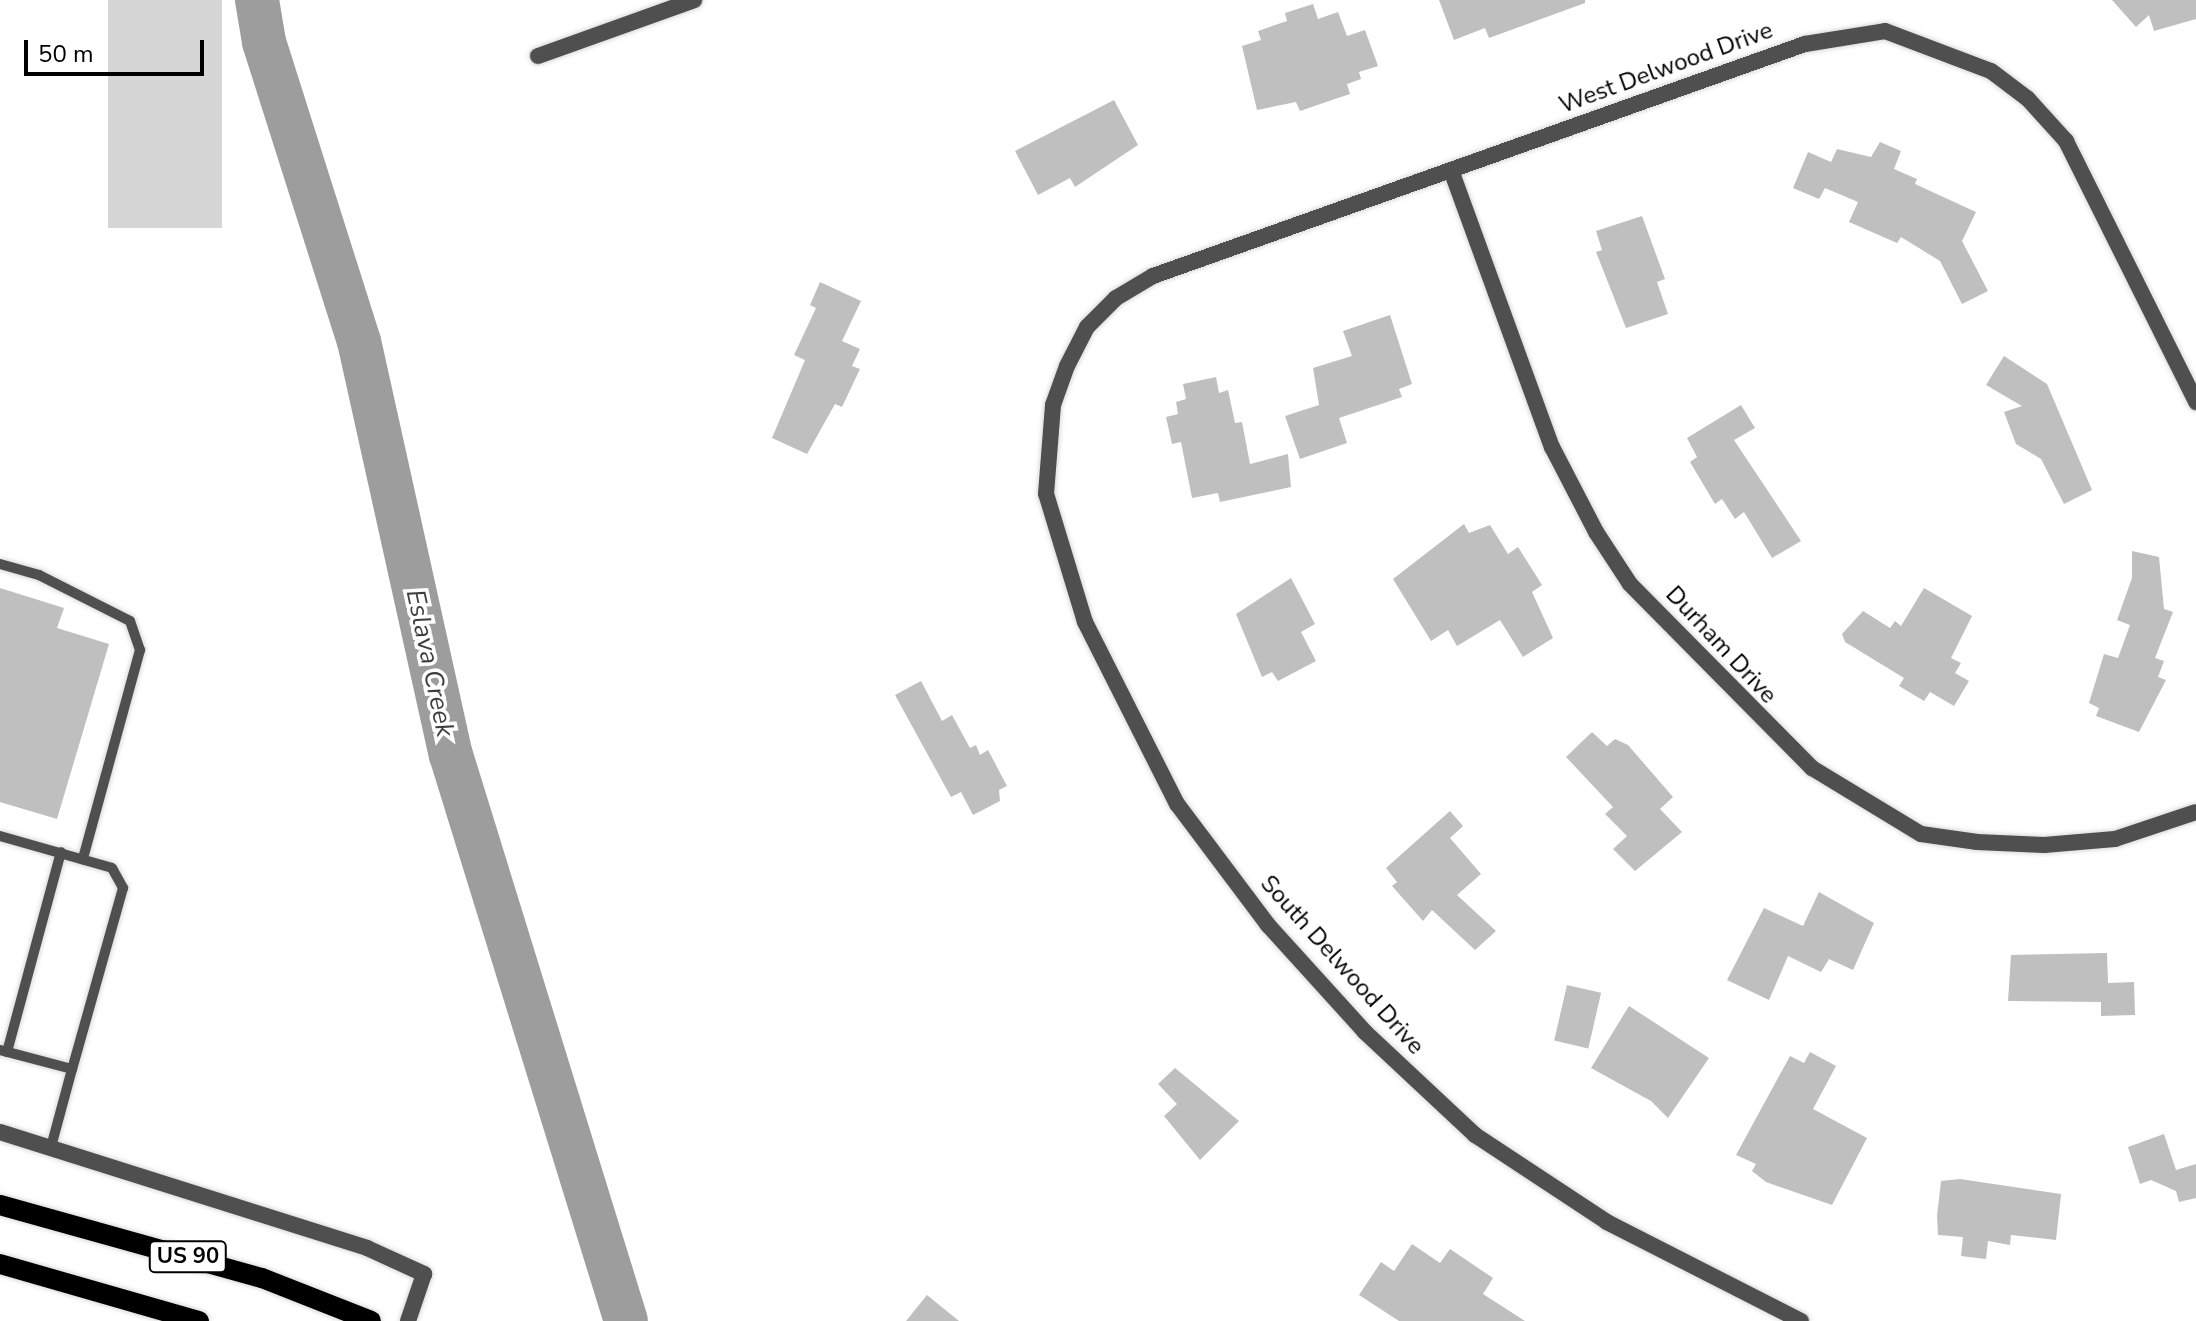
<!DOCTYPE html>
<style>
body{margin:0}
#map{position:relative;width:2196px;height:1321px;overflow:hidden;background:#fff;font-family:"Nunito Sans",sans-serif}
div>[style]{position:absolute}
[style*='--x']{left:calc(var(--x)*1px);top:calc(var(--y)*1px);width:calc(var(--w)*1px);rotate:calc(var(--a)*1deg)}
.green>*{inset:0;background:#d6d6d6;transform-origin:0 0}
.river>*{height:44px;margin:-22px;padding:0 22px;transform-origin:22px;border-radius:22px;background:#9d9d9d}
.building>*{inset:0;background:#bfbfbf;transform-origin:0 0}
.roads{filter:drop-shadow(0 0 2px #dbdbdb) drop-shadow(0 0 2px #dbdbdb)}
.service>*{height:10px;margin:-5px;padding:0 5px;transform-origin:5px;border-radius:5px;background:#4f4f4f}
.minor>*{height:16px;margin:-8px;padding:0 8px;transform-origin:8px;border-radius:8px;background:#4f4f4f}
.primary>*{height:20px;margin:-10px;padding:0 10px;transform-origin:10px;border-radius:10px;background:#000}
span{translate:-50% -50%;white-space:nowrap;text-align:center;line-height:1.15;-webkit-text-stroke:7px #fff;paint-order:stroke}
.shield-label span{padding:2px 6px;background:#fff;border:2px solid;border-radius:6px;-webkit-text-stroke-width:0}
.shield-label{font-size:22px;color:#000;font-weight:700}
.street-label{font-size:24px;color:#000}
.water-label{font-size:26px;color:#3e3e3e;font-style:italic}
.scale{position:absolute;left:24px;top:40px;width:180px;height:36px;box-sizing:border-box;border:4px solid #000;border-top:0;padding-left:10px;font-size:24px;line-height:28px;white-space:nowrap;color:#000;-webkit-text-stroke:6px #fff;paint-order:stroke}
</style>
<div id="map">
<div class="green">
<div style="left:108px;top:0;width:114px;height:228px"></div>
</div>
<div class="river">
<div style="--x:257;--y:0;--w:43;--a:80.5"></div>
<div style="--x:264;--y:42;--w:314;--a:72.4"></div>
<div style="--x:359;--y:341;--w:424;--a:77.5"></div>
<div style="--x:451;--y:755;--w:592;--a:72.82"></div>
</div>
<div class="building">
<div style="clip-path:polygon(1439px 0,1585px 0,1585px 3px,1489px 38px,1485px 28px,1454px 40px)"></div>
<div style="clip-path:polygon(2112px 0,2196px 0,2196px 19px,2154px 31px,2149px 15px,2136px 27px)"></div>
<div style="clip-path:polygon(1313px 4px,1318px 19px,1338px 12px,1347px 36px,1365px 30px,1378px 66px,1359px 72px,1361px 79px,1347px 84px,1350px 94px,1335px 99px,1300px 111px,1296px 102px,1257px 110px,1242px 46px,1261px 40px,1258px 31px,1287px 21px,1285px 13px)"></div>
<div style="clip-path:polygon(1114px 100px,1138px 145px,1075px 187px,1070px 178px,1038px 195px,1015px 151px)"></div>
<div style="clip-path:polygon(1880px 142px,1901px 151px,1894px 169px,1917px 179px,1915px 184px,1976px 212px,1962px 241px,1988px 291px,1962px 304px,1940px 261px,1901px 237px,1897px 243px,1849px 222px,1858px 202px,1825px 188px,1819px 199px,1793px 188px,1808px 152px,1831px 162px,1837px 149px,1871px 157px)"></div>
<div style="clip-path:polygon(1642px 216px,1665px 279px,1657px 282px,1668px 314px,1626px 328px,1596px 252px,1602px 250px,1596px 231px)"></div>
<div style="clip-path:polygon(820px 282px,861px 301px,842px 341px,860px 349px,852px 366px,860px 369px,842px 407px,835px 404px,807px 454px,772px 438px,805px 360px,794px 355px,816px 308px,810px 305px)"></div>
<div style="clip-path:polygon(1390px 315px,1412px 384px,1399px 389px,1402px 397px,1339px 418px,1347px 443px,1300px 459px,1285px 416px,1319px 405px,1313px 368px,1352px 356px,1343px 331px)"></div>
<div style="clip-path:polygon(2004px 356px,2047px 384px,2092px 490px,2064px 504px,2041px 459px,2016px 444px,2004px 412px,2022px 406px,1986px 385px)"></div>
<div style="clip-path:polygon(1216px 377px,1219px 393px,1228px 390px,1235px 423px,1242px 422px,1250px 464px,1288px 454px,1291px 487px,1220px 502px,1218px 493px,1192px 498px,1181px 442px,1172px 444px,1166px 417px,1178px 414px,1176px 402px,1186px 399px,1183px 384px)"></div>
<div style="clip-path:polygon(1741px 405px,1755px 428px,1734px 440px,1801px 541px,1772px 558px,1744px 512px,1735px 519px,1722px 499px,1715px 504px,1690px 462px,1697px 457px,1687px 438px)"></div>
<div style="clip-path:polygon(1464px 524px,1469px 533px,1490px 525px,1508px 554px,1518px 547px,1542px 585px,1532px 592px,1553px 638px,1523px 657px,1500px 620px,1457px 646px,1448px 630px,1431px 641px,1393px 579px)"></div>
<div style="clip-path:polygon(2132px 551px,2159px 557px,2164px 609px,2173px 612px,2155px 658px,2164px 661px,2158px 677px,2166px 680px,2139px 732px,2096px 716px,2099px 708px,2089px 703px,2104px 654px,2118px 658px,2130px 625px,2117px 620px,2132px 578px)"></div>
<div style="clip-path:polygon(1291px 578px,1315px 624px,1301px 632px,1316px 661px,1278px 681px,1272px 672px,1262px 677px,1236px 614px)"></div>
<div style="clip-path:polygon(0 588px,64px 608px,57px 628px,109px 644px,57px 819px,0 802px)"></div>
<div style="clip-path:polygon(1924px 588px,1972px 616px,1951px 658px,1961px 663px,1955px 673px,1969px 681px,1954px 706px,1930px 692px,1924px 701px,1899px 686px,1904px 678px,1845px 642px,1842px 634px,1863px 611px,1890px 628px,1895px 621px,1901px 626px)"></div>
<div style="clip-path:polygon(921px 681px,942px 721px,952px 715px,970px 748px,976px 745px,980px 755px,988px 750px,1007px 786px,999px 790px,1000px 801px,973px 815px,961px 792px,951px 797px,895px 695px)"></div>
<div style="clip-path:polygon(1592px 732px,1607px 746px,1615px 739px,1628px 745px,1673px 797px,1660px 809px,1682px 832px,1635px 871px,1613px 849px,1627px 836px,1605px 814px,1613px 807px,1566px 757px)"></div>
<div style="clip-path:polygon(1450px 811px,1463px 826px,1450px 838px,1481px 874px,1457px 895px,1496px 931px,1475px 950px,1432px 910px,1423px 921px,1392px 886px,1397px 882px,1386px 868px)"></div>
<div style="clip-path:polygon(1819px 892px,1874px 923px,1853px 970px,1829px 959px,1821px 972px,1788px 956px,1769px 1000px,1727px 980px,1764px 908px,1803px 926px)"></div>
<div style="clip-path:polygon(2107px 953px,2108px 983px,2134px 982px,2135px 1015px,2101px 1016px,2101px 1002px,2008px 1001px,2011px 955px)"></div>
<div style="left:1567px;top:985px;width:35px;height:57px;rotate:13deg"></div>
<div style="clip-path:polygon(1629px 1006px,1709px 1058px,1668px 1118px,1651px 1101px,1591px 1068px)"></div>
<div style="clip-path:polygon(1810px 1052px,1836px 1066px,1813px 1109px,1867px 1138px,1832px 1205px,1766px 1182px,1752px 1171px,1756px 1164px,1736px 1155px,1790px 1056px,1804px 1063px)"></div>
<div style="clip-path:polygon(1175px 1068px,1239px 1121px,1200px 1160px,1164px 1116px,1177px 1104px,1158px 1084px)"></div>
<div style="clip-path:polygon(2164px 1134px,2176px 1170px,2196px 1164px,2196px 1198px,2179px 1202px,2176px 1191px,2151px 1180px,2140px 1184px,2128px 1147px)"></div>
<div style="clip-path:polygon(1960px 1179px,2061px 1194px,2056px 1240px,2011px 1235px,2010px 1245px,1988px 1241px,1986px 1259px,1961px 1256px,1963px 1237px,1938px 1235px,1937px 1216px,1941px 1181px)"></div>
<div style="clip-path:polygon(1412px 1244px,1440px 1263px,1450px 1249px,1493px 1278px,1483px 1294px,1525px 1321px,1399px 1321px,1359px 1295px,1381px 1262px,1394px 1271px)"></div>
<div style="clip-path:polygon(927px 1295px,959px 1321px,906px 1321px)"></div>
</div>
<div class="roads">
<div class="service">
<div style="--x:0;--y:564;--w:41;--a:15.8"></div>
<div style="--x:39;--y:575;--w:102;--a:26.8"></div>
<div style="--x:130;--y:621;--w:31;--a:71"></div>
<div style="--x:140;--y:650;--w:217;--a:105.3"></div>
<div style="--x:0;--y:836;--w:116;--a:15.9"></div>
<div style="--x:112;--y:868;--w:23;--a:61"></div>
<div style="--x:123;--y:888;--w:188;--a:105.7"></div>
<div style="--x:72;--y:1069;--w:74;--a:-165.2"></div>
<div style="--x:7;--y:1052;--w:207;--a:-74.9"></div>
<div style="--x:51;--y:1147;--w:81;--a:-74.9"></div>
</div>
<div class="minor">
<div style="--x:538;--y:56;--w:166;--a:-19.7"></div>
<div style="--x:1451;--y:170;--w:295;--a:70"></div>
<div style="--x:1552;--y:447;--w:96;--a:62.6"></div>
<div style="--x:1596;--y:532;--w:62;--a:56.8"></div>
<div style="--x:1630;--y:584;--w:259;--a:45.3"></div>
<div style="--x:1812;--y:768;--w:127;--a:31.2"></div>
<div style="--x:1921;--y:834;--w:57;--a:8.1"></div>
<div style="--x:1977;--y:842;--w:67;--a:2.6"></div>
<div style="--x:2044;--y:845;--w:71;--a:-4.8"></div>
<div style="--x:2115;--y:839;--w:85;--a:-18.4"></div>
<div style="--x:0;--y:1132;--w:385;--a:17.5"></div>
<div style="--x:367;--y:1248;--w:63;--a:24.5"></div>
<div style="--x:424;--y:1274;--w:50;--a:108.8"></div>
<div style="--x:1801;--y:1321;--w:218;--a:-153"></div>
<div style="--x:1607;--y:1222;--w:158;--a:-146.6"></div>
<div style="--x:1475;--y:1135;--w:151;--a:-136.9"></div>
<div style="--x:1365;--y:1032;--w:144;--a:-132.2"></div>
<div style="--x:1268;--y:925;--w:151;--a:-126.9"></div>
<div style="--x:1177;--y:804;--w:204;--a:-116.8"></div>
<div style="--x:1085;--y:622;--w:134;--a:-106.9"></div>
<div style="--x:1046;--y:494;--w:89;--a:-85.5"></div>
<div style="--x:1053;--y:405;--w:41;--a:-70.3"></div>
<div style="--x:1067;--y:366;--w:44;--a:-62.9"></div>
<div style="--x:1087;--y:327;--w:41;--a:-45"></div>
<div style="--x:1116;--y:298;--w:43;--a:-30.7"></div>
<div style="--x:1153;--y:276;--w:692;--a:-19.59"></div>
<div style="--x:1805;--y:44;--w:81;--a:-9.2"></div>
<div style="--x:1885;--y:31;--w:113;--a:20.7"></div>
<div style="--x:1991;--y:71;--w:46;--a:37.1"></div>
<div style="--x:2028;--y:99;--w:57;--a:47.9"></div>
<div style="--x:2066;--y:141;--w:292;--a:63.5"></div>
</div>
<div class="primary">
<div style="--x:0;--y:1205;--w:272;--a:15.6"></div>
<div style="--x:262;--y:1278;--w:117;--a:21.5"></div>
<div style="--x:0;--y:1264;--w:207;--a:16"></div>
</div>
</div>
<div class="shield-label">
<span style="left:188px;top:1257px">US 90</span>
</div>
<div class="street-label">
<span style="left:1666px;top:68px;rotate:-20deg">West Delwood Drive</span>
<span style="left:1721px;top:645px;rotate:47deg">Durham Drive</span>
<span style="left:1342px;top:965px;rotate:48deg">South Delwood Drive</span>
</div>
<div class="water-label">
<span style="left:430px;top:663px;rotate:78deg">Eslava Creek</span>
</div>
<div class="scale">50 m</div>
</div>
